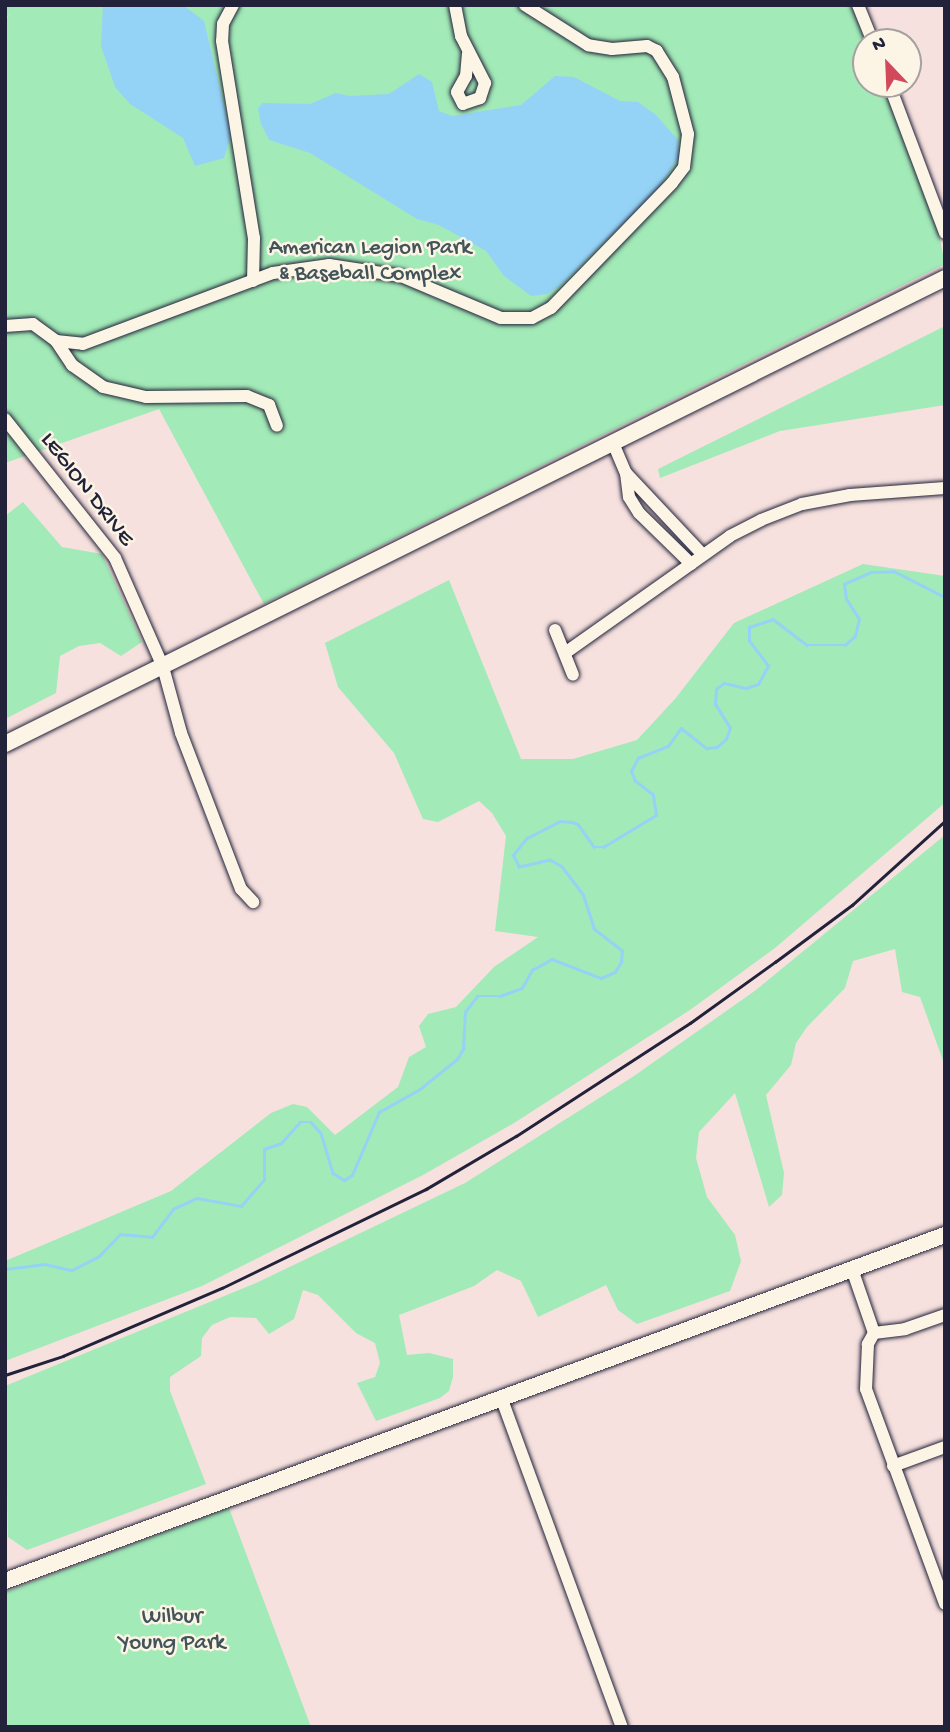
<!DOCTYPE html>
<style>
body{margin:0}
#map{position:relative;width:950px;height:1732px;overflow:hidden;background:#f6e1de;font-family:"Gochi Hand",sans-serif}
div>[style]{position:absolute}
[style*='--x']{left:calc(var(--x)*1px);top:calc(var(--y)*1px);width:calc(var(--w)*1px);rotate:calc(var(--a)*1deg)}
.green>*{inset:0;background:#a2eab7}
.water>*{inset:0;background:#95d3f6}
.stream>*{height:2.5px;margin:-1.25px;padding:0 1.25px;transform-origin:1.25px;border-radius:1.25px;background:#95d3f6}
.roads{filter:drop-shadow(0 0 2px #22223b) drop-shadow(0 0 2px #22223b)}
.minor>*{height:12px;margin:-6px;padding:0 6px;transform-origin:6px;border-radius:6px;background:#fcf5e5}
.major>*{height:16px;margin:-8px;padding:0 8px;transform-origin:8px;border-radius:8px;background:#fcf5e5}
.rail>*{height:2.5px;margin:-1.25px;padding:0 1.25px;transform-origin:1.25px;border-radius:1.25px;background:#22223b}
span{translate:-50% -50%;white-space:nowrap;text-align:center;line-height:1.15;-webkit-text-stroke:5px #fcf5e5;paint-order:stroke}
.park-label{font-size:23px;color:#42545a}
.street-label{font-size:23px;color:#22223b}
.frame{position:absolute;inset:0;border:7px solid #22223b;pointer-events:none}
.north{position:absolute;left:852px;top:28px;width:70px;height:70px;box-sizing:border-box;background:#fcf5e5;border:2px solid #a5a1a1;border-radius:50%;rotate:337deg;font-size:19px;font-weight:700;line-height:28px;text-align:center;color:#22223b}
.north::after{content:'';display:block;margin:auto;width:24px;height:32px;background:#d1495b;clip-path:polygon(50% 0,100% 100%,50% 72%,0 100%)}
</style>
<div id="map">
<div class="green">
<div style="clip-path:polygon(5px 5px,858px 5px,873px 42px,866px 42px,866px 84px,889px 84px,931px 195px,945px 264px,264px 604px,159px 409px,5px 463px,5px 21px,10px 14px,5px 19px)"></div>
<div style="clip-path:polygon(945px 326px,945px 405px,780px 431px,660px 478px,658px 469px)"></div>
<div style="clip-path:polygon(23px 502px,62px 547px,102px 554px,142px 642px,121px 656px,100px 643px,79px 646px,60px 656px,56px 693px,5px 719px,5px 516px)"></div>
<div style="clip-path:polygon(863px 564px,945px 576px,945px 803px,940px 807px,775px 948px,690px 1010px,514px 1123px,423px 1175px,202px 1286px,5px 1361px,5px 1261px,171px 1191px,271px 1113px,293px 1104px,307px 1107px,335px 1135px,398px 1087px,409px 1057px,426px 1047px,419px 1026px,428px 1014px,456px 1007px,494px 967px,538px 937px,495px 931px,506px 836px,492px 813px,479px 801px,438px 822px,423px 819px,394px 753px,338px 687px,325px 643px,449px 580px,521px 759px,573px 759px,637px 740px,675px 699px,734px 623px)"></div>
<div style="clip-path:polygon(945px 835px,945px 1066px,920px 997px,902px 992px,895px 949px,853px 961px,845px 988px,807px 1027px,796px 1043px,791px 1065px,766px 1095px,784px 1173px,782px 1195px,769px 1207px,735px 1093px,699px 1132px,696px 1158px,707px 1197px,735px 1235px,741px 1261px,730px 1291px,637px 1324px,618px 1310px,606px 1285px,538px 1317px,521px 1281px,497px 1270px,474px 1286px,399px 1315px,407px 1355px,429px 1353px,453px 1359px,453px 1377px,449px 1391px,440px 1398px,376px 1421px,357px 1383px,375px 1377px,380px 1363px,375px 1343px,356px 1333px,318px 1295px,303px 1290px,294px 1319px,269px 1334px,256px 1318px,230px 1317px,212px 1325px,202px 1338px,201px 1356px,170px 1377px,170px 1391px,206px 1484px,27px 1550px,8px 1537px,5px 1386px,256px 1283px,465px 1183px,634px 1076px,756px 990px)"></div>
<div style="clip-path:polygon(229px 1508px,311px 1727px,5px 1727px,5px 1592px)"></div>
</div>
<div class="water">
<div style="clip-path:polygon(103px 5px,183px 5px,204px 21px,231px 135px,224px 158px,195px 166px,183px 138px,130px 104px,115px 87px,101px 46px)"></div>
<div style="clip-path:polygon(419px 74px,432px 82px,439px 111px,452px 116px,521px 105px,555px 76px,574px 77px,620px 101px,638px 102px,656px 115px,678px 140px,679px 157px,658px 189px,561px 285px,547px 294px,531px 296px,504px 276px,486px 251px,439px 225px,417px 219px,310px 153px,269px 140px,261px 124px,258px 108px,263px 103px,310px 104px,336px 93px,350px 96px,389px 94px)"></div>
</div>
<div class="stream">
<div style="--x:5;--y:1269;--w:40;--a:-7.1"></div>
<div style="--x:45;--y:1264;--w:28;--a:13"></div>
<div style="--x:72;--y:1270;--w:30;--a:-27"></div>
<div style="--x:99;--y:1256;--w:30;--a:-46"></div>
<div style="--x:120;--y:1234;--w:32;--a:5"></div>
<div style="--x:152;--y:1237;--w:35;--a:-53"></div>
<div style="--x:173;--y:1209;--w:26;--a:-25"></div>
<div style="--x:197;--y:1198;--w:45;--a:10.3"></div>
<div style="--x:241;--y:1206;--w:35;--a:-49"></div>
<div style="--x:264;--y:1180;--w:31;--a:-90"></div>
<div style="--x:264;--y:1149;--w:18;--a:-19"></div>
<div style="--x:281;--y:1143;--w:28;--a:-48"></div>
<div style="--x:300;--y:1122;--w:11;--a:0"></div>
<div style="--x:311;--y:1122;--w:15;--a:48"></div>
<div style="--x:321;--y:1133;--w:42;--a:73.3"></div>
<div style="--x:333;--y:1173;--w:13;--a:32"></div>
<div style="--x:344;--y:1180;--w:9;--a:-32"></div>
<div style="--x:352;--y:1175;--w:69;--a:-66.8"></div>
<div style="--x:379;--y:1112;--w:47;--a:-29.3"></div>
<div style="--x:420;--y:1089;--w:48;--a:-39"></div>
<div style="--x:457;--y:1059;--w:12;--a:-59"></div>
<div style="--x:463;--y:1049;--w:37;--a:-87"></div>
<div style="--x:465;--y:1012;--w:20;--a:-53"></div>
<div style="--x:477;--y:996;--w:23;--a:0"></div>
<div style="--x:500;--y:996;--w:23;--a:-20"></div>
<div style="--x:522;--y:988;--w:21;--a:-61"></div>
<div style="--x:532;--y:970;--w:23;--a:-29"></div>
<div style="--x:552;--y:959;--w:53;--a:21.2"></div>
<div style="--x:601;--y:978;--w:15;--a:-23"></div>
<div style="--x:615;--y:972;--w:12;--a:-59"></div>
<div style="--x:621;--y:962;--w:11;--a:-85"></div>
<div style="--x:622;--y:951;--w:36;--a:-142"></div>
<div style="--x:594;--y:929;--w:36;--a:-108"></div>
<div style="--x:583;--y:895;--w:35;--a:-127"></div>
<div style="--x:562;--y:867;--w:14;--a:-150"></div>
<div style="--x:550;--y:860;--w:32;--a:167"></div>
<div style="--x:519;--y:867;--w:13;--a:-117"></div>
<div style="--x:513;--y:855;--w:22;--a:-51"></div>
<div style="--x:527;--y:838;--w:37;--a:-27"></div>
<div style="--x:560;--y:821;--w:12;--a:5"></div>
<div style="--x:572;--y:822;--w:6;--a:18"></div>
<div style="--x:578;--y:824;--w:28;--a:55"></div>
<div style="--x:594;--y:847;--w:9;--a:0"></div>
<div style="--x:603;--y:847;--w:62;--a:-31.1"></div>
<div style="--x:656;--y:815;--w:20;--a:-99"></div>
<div style="--x:653;--y:795;--w:23;--a:-142"></div>
<div style="--x:635;--y:781;--w:11;--a:-112"></div>
<div style="--x:631;--y:771;--w:15;--a:-62"></div>
<div style="--x:638;--y:758;--w:32;--a:-22"></div>
<div style="--x:668;--y:746;--w:22;--a:-54"></div>
<div style="--x:681;--y:728;--w:33;--a:38"></div>
<div style="--x:707;--y:748;--w:10;--a:-6"></div>
<div style="--x:717;--y:747;--w:12;--a:-42"></div>
<div style="--x:726;--y:739;--w:12;--a:-70"></div>
<div style="--x:730;--y:728;--w:28;--a:-122"></div>
<div style="--x:715;--y:704;--w:15;--a:-86"></div>
<div style="--x:716;--y:689;--w:10;--a:-37"></div>
<div style="--x:724;--y:683;--w:23;--a:13"></div>
<div style="--x:746;--y:688;--w:13;--a:-18"></div>
<div style="--x:758;--y:684;--w:21;--a:-61"></div>
<div style="--x:768;--y:666;--w:31;--a:-127"></div>
<div style="--x:749;--y:641;--w:14;--a:-90"></div>
<div style="--x:749;--y:627;--w:25;--a:-18"></div>
<div style="--x:773;--y:619;--w:43;--a:37.4"></div>
<div style="--x:807;--y:645;--w:38;--a:0"></div>
<div style="--x:845;--y:645;--w:13;--a:-42"></div>
<div style="--x:855;--y:636;--w:17;--a:-77"></div>
<div style="--x:859;--y:619;--w:24;--a:-123"></div>
<div style="--x:846;--y:599;--w:15;--a:-98"></div>
<div style="--x:844;--y:584;--w:30;--a:-24"></div>
<div style="--x:871;--y:572;--w:23;--a:-2"></div>
<div style="--x:894;--y:571;--w:57;--a:27"></div>
</div>
<div class="roads">
<div class="minor">
<div style="--x:233;--y:5;--w:21;--a:118"></div>
<div style="--x:223;--y:24;--w:17;--a:93"></div>
<div style="--x:222;--y:41;--w:200;--a:80.8"></div>
<div style="--x:254;--y:238;--w:43;--a:91.3"></div>
<div style="--x:455;--y:5;--w:32;--a:79"></div>
<div style="--x:461;--y:36;--w:53;--a:62.9"></div>
<div style="--x:485;--y:83;--w:16;--a:108"></div>
<div style="--x:480;--y:98;--w:18;--a:161"></div>
<div style="--x:463;--y:104;--w:13;--a:-117"></div>
<div style="--x:457;--y:92;--w:18;--a:-61"></div>
<div style="--x:466;--y:76;--w:22;--a:-85"></div>
<div style="--x:858;--y:5;--w:40;--a:68"></div>
<div style="--x:889;--y:84;--w:159;--a:69.4"></div>
<div style="--x:5;--y:326;--w:28;--a:-4"></div>
<div style="--x:33;--y:324;--w:29;--a:36"></div>
<div style="--x:56;--y:341;--w:27;--a:6"></div>
<div style="--x:83;--y:344;--w:203;--a:-20.5"></div>
<div style="--x:273;--y:273;--w:57;--a:-8.1"></div>
<div style="--x:329;--y:265;--w:73;--a:8.7"></div>
<div style="--x:401;--y:276;--w:108;--a:22.8"></div>
<div style="--x:501;--y:318;--w:31;--a:0"></div>
<div style="--x:532;--y:318;--w:21;--a:-28"></div>
<div style="--x:551;--y:308;--w:174;--a:-45.9"></div>
<div style="--x:672;--y:183;--w:20;--a:-53"></div>
<div style="--x:684;--y:167;--w:33;--a:-83"></div>
<div style="--x:688;--y:134;--w:59;--a:-104.7"></div>
<div style="--x:673;--y:77;--w:31;--a:-122"></div>
<div style="--x:657;--y:51;--w:11;--a:-153"></div>
<div style="--x:647;--y:46;--w:35;--a:175"></div>
<div style="--x:612;--y:49;--w:24;--a:-171"></div>
<div style="--x:588;--y:45;--w:75;--a:-147.6"></div>
<div style="--x:56;--y:341;--w:29;--a:56"></div>
<div style="--x:72;--y:365;--w:38;--a:35"></div>
<div style="--x:103;--y:387;--w:44;--a:13.1"></div>
<div style="--x:146;--y:397;--w:101;--a:-0.6"></div>
<div style="--x:247;--y:396;--w:24;--a:22"></div>
<div style="--x:269;--y:405;--w:22;--a:69"></div>
<div style="--x:5;--y:419;--w:177;--a:51.6"></div>
<div style="--x:115;--y:558;--w:119;--a:66.2"></div>
<div style="--x:163;--y:667;--w:68;--a:74.7"></div>
<div style="--x:181;--y:733;--w:167;--a:69"></div>
<div style="--x:241;--y:889;--w:18;--a:47"></div>
<div style="--x:613;--y:443;--w:33;--a:67"></div>
<div style="--x:626;--y:473;--w:24;--a:83"></div>
<div style="--x:629;--y:497;--w:19;--a:58"></div>
<div style="--x:639;--y:513;--w:73;--a:44.4"></div>
<div style="--x:626;--y:473;--w:112;--a:46.8"></div>
<div style="--x:555;--y:630;--w:48;--a:68.2"></div>
<div style="--x:565;--y:653;--w:202;--a:-35.3"></div>
<div style="--x:730;--y:536;--w:35;--a:-27"></div>
<div style="--x:761;--y:520;--w:44;--a:-21.3"></div>
<div style="--x:802;--y:504;--w:49;--a:-10.6"></div>
<div style="--x:850;--y:495;--w:95;--a:-4.2"></div>
<div style="--x:852;--y:1269;--w:68;--a:71"></div>
<div style="--x:874;--y:1333;--w:13;--a:119"></div>
<div style="--x:868;--y:1344;--w:45;--a:92.5"></div>
<div style="--x:866;--y:1389;--w:229;--a:69.8"></div>
<div style="--x:874;--y:1333;--w:31;--a:-7"></div>
<div style="--x:905;--y:1329;--w:42;--a:-19.3"></div>
<div style="--x:501;--y:1397;--w:351;--a:69.9"></div>
<div style="--x:893;--y:1466;--w:55;--a:-20.1"></div>
</div>
<div class="major">
<div style="--x:5;--y:744;--w:1049;--a:-26.37"></div>
<div style="--x:5;--y:1581;--w:1002;--a:-20.21"></div>
</div>
</div>
<div class="rail">
<div style="--x:5;--y:1375;--w:61;--a:-18.1"></div>
<div style="--x:63;--y:1356;--w:173;--a:-23.2"></div>
<div style="--x:222;--y:1288;--w:227;--a:-25.9"></div>
<div style="--x:426;--y:1189;--w:104;--a:-30.5"></div>
<div style="--x:516;--y:1136;--w:207;--a:-33"></div>
<div style="--x:690;--y:1023;--w:105;--a:-35.7"></div>
<div style="--x:775;--y:962;--w:96;--a:-36.5"></div>
<div style="--x:852;--y:905;--w:125;--a:-42.1"></div>
</div>
<div class="park-label">
<span style="left:370px;top:262px">American Legion Park<br>&amp; Baseball Complex</span>
<span style="left:172px;top:1631px">Wilbur<br>Young Park</span>
</div>
<div class="street-label">
<span style="left:86px;top:490px;rotate:52deg">LEGION DRIVE</span>
</div>
<div class="frame"></div>
<div class="north">N</div>
</div>
